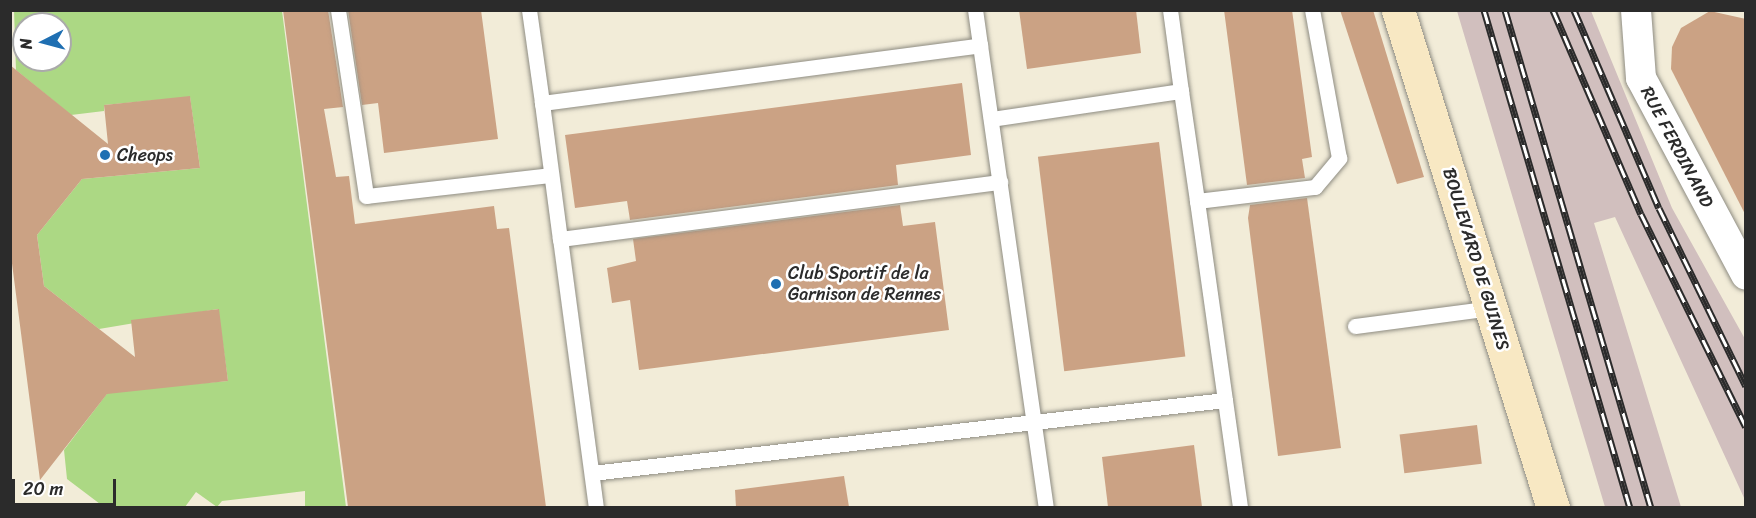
<!DOCTYPE html>
<style>
body{margin:0}
#map{position:relative;width:1756px;height:518px;overflow:hidden;background:#f2ecd8;font-family:Sriracha,sans-serif}
div>[style]{position:absolute}
[style*='--x']{left:calc(var(--x)*1px);top:calc(var(--y)*1px);width:calc(var(--w)*1px);rotate:calc(var(--a)*1deg)}
.industrial>*{inset:0;background:#d1bfbe}
.green>*{inset:0;background:#acd884}
.building>*{inset:0;background:#cba284;transform-origin:0 0}
.roads{filter:drop-shadow(0 0 2px #8e8c82) drop-shadow(0 0 2px #8e8c82)}
.lane>*{height:15px;margin:-7.5px;padding:0 7.5px;transform-origin:7.5px;border-radius:7.5px;background:#fff}
.street>*{height:30px;margin:-15px;padding:0 15px;transform-origin:15px;border-radius:15px;background:#fff}
.secondary>*{height:33px;margin:-16.5px;padding:0 16.5px;transform-origin:16.5px;border-radius:16.5px;background:#f8e8c3}
.rail>*{height:7px;margin-top:-3.5px;transform-origin:0;background:repeating-linear-gradient(90deg,#fff 0 14px,#2b2b2b 0 28px);box-sizing:border-box;border-block:2px solid #2b2b2b}
.dots>*{width:16px;height:16px;translate:-50% -50%;box-sizing:border-box;border:3px solid #fff;border-radius:50%}
span{translate:-50% -50%;white-space:nowrap;text-align:center;line-height:1.15;-webkit-text-stroke:5px #fff;paint-order:stroke}
.street-label{font-size:18px;color:#2b2b2b}
.poi-label{font-size:18px;color:#2b2b2b}
.left{translate:0 -50%;text-align:left}
.frame{position:absolute;inset:0;border:12px solid #2b2b2b;pointer-events:none}
.north{position:absolute;left:12px;top:12px;width:60px;height:60px;box-sizing:border-box;background:#fff;border:2px solid #aaa;border-radius:50%;rotate:264deg;font-size:16px;font-weight:700;line-height:24px;text-align:center;color:#2b2b2b}
.north::after{content:'';display:block;margin:auto;width:21px;height:27px;background:#1f6fb2;clip-path:polygon(50% 0,100% 100%,50% 72%,0 100%)}
.scale{position:absolute;left:12px;top:479px;width:104px;height:27px;box-sizing:border-box;border:3px solid #2b2b2b;border-top:0;padding-left:8px;font-size:18px;line-height:21px;white-space:nowrap;color:#2b2b2b;-webkit-text-stroke:4px #fff;paint-order:stroke}
</style>
<div id="map">
<div class="industrial">
<div style="clip-path:polygon(1457px 11px,1591px 11px,1672px 208px,1745px 339px,1745px 500px,1615px 217px,1594px 223px,1681px 507px,1605px 507px)"></div>
</div>
<div class="green">
<div style="clip-path:polygon(evenodd,14px 10px,282px 11px,346px 507px,305px 507px,305px 491px,222px 501px,217px 507px,196px 492px,185px 507px,104px 507px,67px 479px,64px 450px,109px 391px,228px 381px,218px 309px,99px 329px,44px 286px,37px 235px,82px 179px,200px 168px,190px 97px,104px 105px,104px 111px,71px 115px,16px 70px,14px 10px,24px 24px,60px 24px,60px 60px,24px 60px,24px 24px)"></div>
</div>
<div class="building">
<div style="clip-path:polygon(283px 10px,328px 10px,343px 107px,324px 109px,336px 177px,349px 176px,355px 224px,494px 206px,497px 229px,509px 228px,546px 507px,348px 507px)"></div>
<div style="clip-path:polygon(348px 10px,481px 10px,498px 139px,384px 153px,378px 103px,362px 105px)"></div>
<div style="clip-path:polygon(1019px 10px,1136px 10px,1141px 53px,1027px 69px)"></div>
<div style="clip-path:polygon(1224px 10px,1292px 10px,1312px 157px,1302px 159px,1305px 178px,1247px 185px)"></div>
<div style="clip-path:polygon(1340px 10px,1373px 10px,1424px 177px,1397px 184px)"></div>
<div style="clip-path:polygon(1710px 11px,1746px 19px,1746px 216px,1671px 69px,1672px 47px,1681px 28px)"></div>
<div style="clip-path:polygon(10px 65px,108px 144px,104px 105px,190px 96px,200px 168px,82px 179px,37px 235px,44px 286px,135px 357px,131px 320px,219px 309px,228px 381px,107px 394px,40px 480px,10px 248px)"></div>
<div style="clip-path:polygon(962px 83px,971px 155px,896px 165px,898px 185px,630px 220px,627px 201px,575px 208px,565px 135px)"></div>
<div style="left:1159px;top:142px;width:216px;height:122px;rotate:83deg"></div>
<div style="clip-path:polygon(1307px 198px,1341px 448px,1278px 456px,1248px 218px,1250px 205px)"></div>
<div style="clip-path:polygon(900px 205px,903px 226px,935px 222px,949px 330px,639px 370px,630px 300px,612px 303px,607px 268px,636px 261px,633px 239px)"></div>
<div style="left:1477px;top:425px;width:39px;height:78px;rotate:83deg"></div>
<div style="clip-path:polygon(1194px 445px,1202px 507px,1108px 507px,1102px 457px)"></div>
<div style="clip-path:polygon(844px 476px,849px 507px,736px 507px,735px 490px)"></div>
</div>
<div class="roads">
<div class="lane">
<div style="--x:338;--y:10;--w:188;--a:81.4"></div>
<div style="--x:366;--y:196;--w:186;--a:-6.5"></div>
<div style="--x:529;--y:10;--w:94;--a:82"></div>
<div style="--x:542;--y:103;--w:442;--a:-7.5"></div>
<div style="--x:980;--y:45;--w:35;--a:-98"></div>
<div style="--x:980;--y:45;--w:468;--a:81.9"></div>
<div style="--x:1181;--y:91;--w:111;--a:81.7"></div>
<div style="--x:1197;--y:201;--w:119;--a:-6.8"></div>
<div style="--x:1315;--y:187;--w:38;--a:-50"></div>
<div style="--x:1339;--y:158;--w:150;--a:-100.3"></div>
<div style="--x:542;--y:103;--w:137;--a:82.5"></div>
<div style="--x:991;--y:119;--w:192;--a:-8.4"></div>
<div style="--x:1181;--y:91;--w:82;--a:-97.7"></div>
<div style="--x:1197;--y:201;--w:310;--a:82"></div>
<div style="--x:1355;--y:326;--w:137;--a:-7.5"></div>
<div style="--x:592;--y:473;--w:637;--a:-6.58"></div>
<div style="--x:596;--y:508;--w:271;--a:-97.6"></div>
<div style="--x:560;--y:239;--w:444;--a:-7.4"></div>
</div>
<div class="street">
<div style="--x:1636;--y:10;--w:68;--a:85.8"></div>
<div style="--x:1641;--y:78;--w:223;--a:61.9"></div>
</div>
<div class="secondary">
<div style="--x:1398;--y:10;--w:522;--a:72.71"></div>
</div>
</div>
<div class="rail">
<div style="--x:1484;--y:10;--w:519;--a:73.66"></div>
<div style="--x:1505;--y:10;--w:519;--a:73.66"></div>
<div style="--x:1553;--y:10;--w:222;--a:66.7"></div>
<div style="--x:1641;--y:214;--w:237;--a:63.8"></div>
<div style="--x:1574;--y:10;--w:215;--a:66.8"></div>
<div style="--x:1659;--y:208;--w:198;--a:64"></div>
</div>
<div class="dots">
<div style="left:105px;top:155px;background:#1f6fb2"></div>
<div style="left:776px;top:284px;background:#1f6fb2"></div>
</div>
<div class="street-label">
<span style="left:1677px;top:147px;rotate:62deg">RUE FERDINAND</span>
<span style="left:1476px;top:259px;rotate:73deg">BOULEVARD DE GUINES</span>
</div>
<div class="poi-label">
<span class="left" style="left:117px;top:155px">Cheops</span>
<span class="left" style="left:788px;top:284px">Club Sportif de la<br>Garnison de Rennes</span>
</div>
<div class="frame"></div>
<div class="north">N</div>
<div class="scale">20 m</div>
</div>
